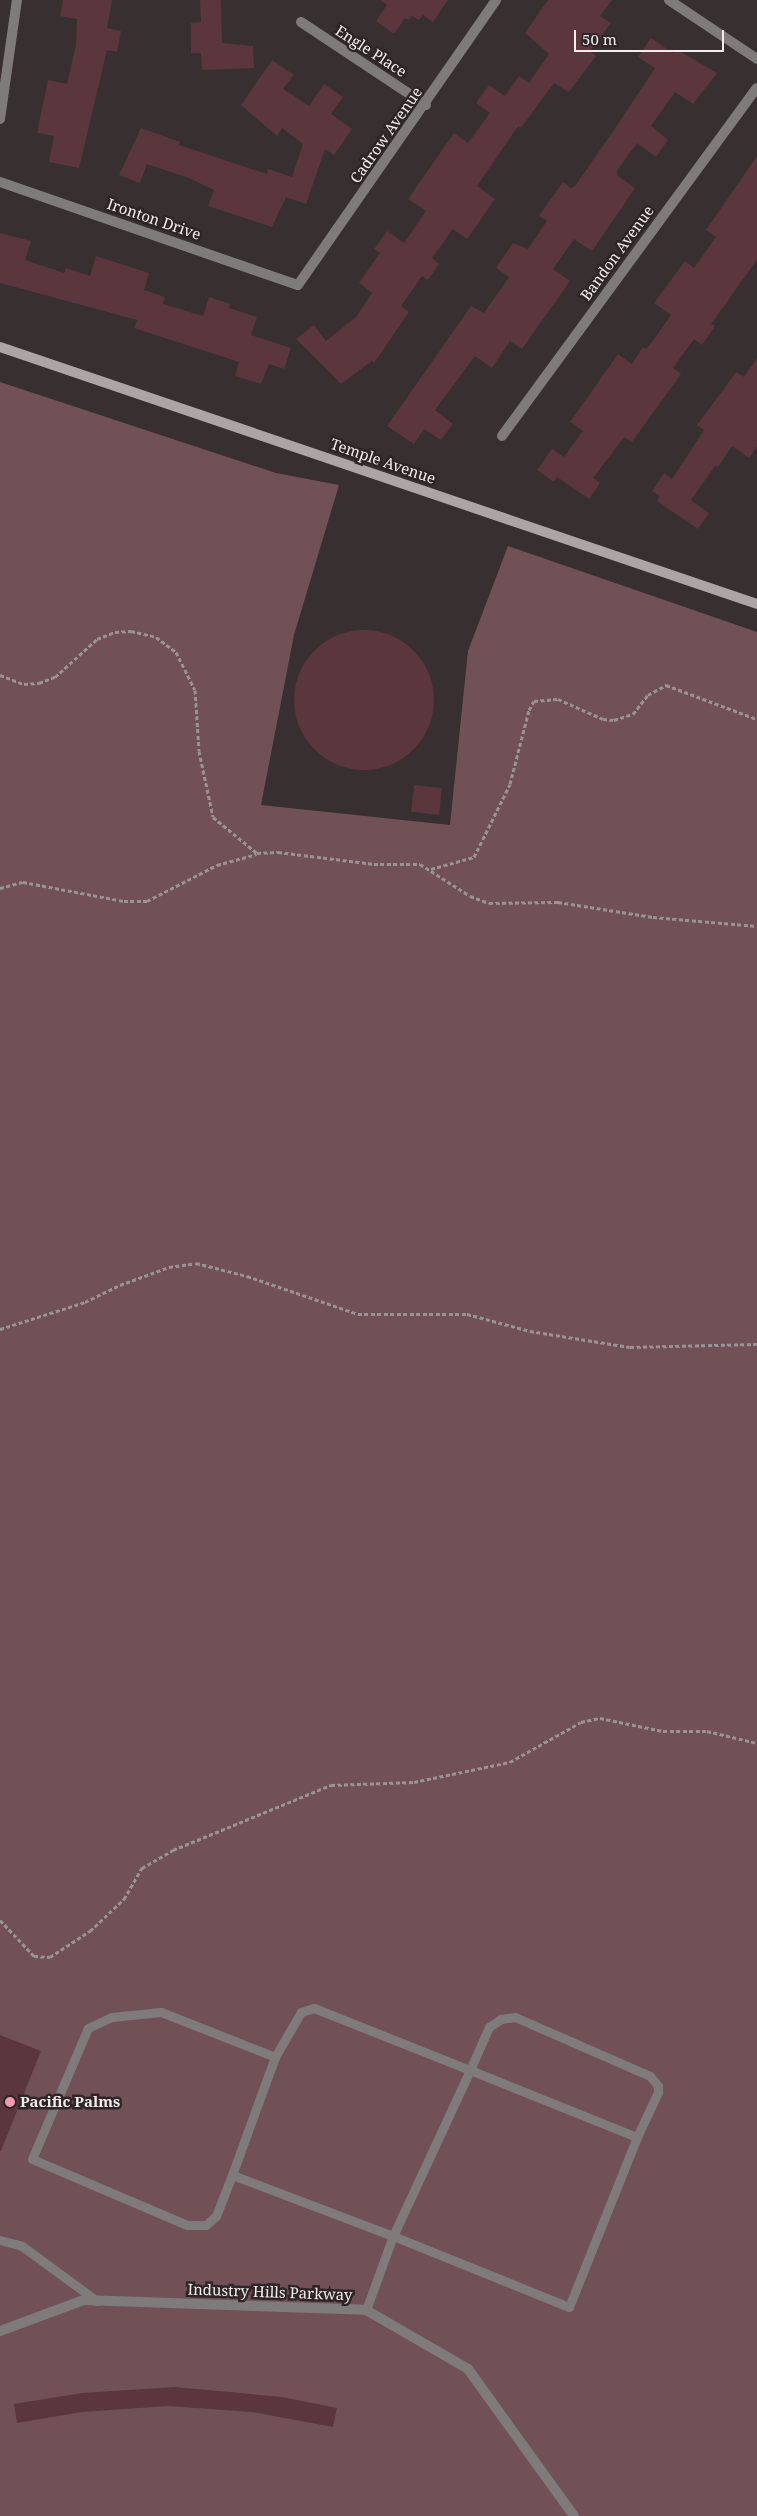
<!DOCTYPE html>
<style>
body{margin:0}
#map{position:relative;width:757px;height:2516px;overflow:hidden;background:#382f30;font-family:"Noto Serif",serif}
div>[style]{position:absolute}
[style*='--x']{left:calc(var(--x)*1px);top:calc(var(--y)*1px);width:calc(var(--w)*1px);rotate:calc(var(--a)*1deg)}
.green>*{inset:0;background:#715156}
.building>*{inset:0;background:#5b363c;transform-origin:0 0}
.round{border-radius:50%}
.path>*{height:3px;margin-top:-1.5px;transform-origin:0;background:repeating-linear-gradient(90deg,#9a9394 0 4px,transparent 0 6.5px)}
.lane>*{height:9px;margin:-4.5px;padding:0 4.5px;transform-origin:4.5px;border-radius:4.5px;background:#807b7b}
.street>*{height:10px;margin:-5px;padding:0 5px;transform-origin:5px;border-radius:5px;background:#807b7b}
.secondary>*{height:10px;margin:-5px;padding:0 5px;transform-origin:5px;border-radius:5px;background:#aca4a5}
.dots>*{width:14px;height:14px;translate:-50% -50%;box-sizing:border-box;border:2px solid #2e2526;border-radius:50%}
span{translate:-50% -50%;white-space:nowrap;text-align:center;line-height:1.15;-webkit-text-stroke:5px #2e2526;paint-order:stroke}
.street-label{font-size:15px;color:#f2eced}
.poi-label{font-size:15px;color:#f2eced;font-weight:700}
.left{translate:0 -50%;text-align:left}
.scale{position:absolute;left:574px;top:30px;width:150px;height:22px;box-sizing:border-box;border:2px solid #f2eced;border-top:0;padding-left:6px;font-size:15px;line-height:18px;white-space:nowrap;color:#f2eced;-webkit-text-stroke:4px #2e2526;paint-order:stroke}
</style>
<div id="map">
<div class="green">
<div style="clip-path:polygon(0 382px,276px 473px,339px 485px,294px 635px,261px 805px,450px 825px,468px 651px,508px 546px,757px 632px,757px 2516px,0 2516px)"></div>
</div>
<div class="building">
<div style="clip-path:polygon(63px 0,112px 0,107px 28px,121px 31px,117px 52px,107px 50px,79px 168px,49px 162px,54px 136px,37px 133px,48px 80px,67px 84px,76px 45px,77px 19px,60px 16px)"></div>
<div style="clip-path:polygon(200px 0,221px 0,222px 43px,253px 46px,254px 68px,202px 70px,201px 53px,191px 53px,191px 23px,201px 22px)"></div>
<div style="clip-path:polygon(380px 0,448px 0,433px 22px,423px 15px,419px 20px,412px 16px,409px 20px,405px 18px,394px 34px,376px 21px,387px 5px)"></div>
<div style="clip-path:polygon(548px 0,612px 0,600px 16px,611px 23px,590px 51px,596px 56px,569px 92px,554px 83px,521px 128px,518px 126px,477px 186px,495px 199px,467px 239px,453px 229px,432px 258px,439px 264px,428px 280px,422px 276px,401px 306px,409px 312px,374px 363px,372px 361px,341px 384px,296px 339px,314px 325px,326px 341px,356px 317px,372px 293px,359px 283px,380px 253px,374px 249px,387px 231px,404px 243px,426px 211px,408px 199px,454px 133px,468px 143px,490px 113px,476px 103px,489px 85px,505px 96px,519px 76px,529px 83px,549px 54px,525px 33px)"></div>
<div style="clip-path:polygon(651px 38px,673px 53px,676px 49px,717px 73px,693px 104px,675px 92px,651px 126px,668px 140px,656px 157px,637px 143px,617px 171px,618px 176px,635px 188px,592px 251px,574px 239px,553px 269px,570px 281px,522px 349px,510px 341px,492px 368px,475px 356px,435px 410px,453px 424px,441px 440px,424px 429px,414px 444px,387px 426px,471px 306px,484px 313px,509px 277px,496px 268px,513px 243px,528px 249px,547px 221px,539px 216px,563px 182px,571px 188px,575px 186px,616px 127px,655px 68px,638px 57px)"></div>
<div style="clip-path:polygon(272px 60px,294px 75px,283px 89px,309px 106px,324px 84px,343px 97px,331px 114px,352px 129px,334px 155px,325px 149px,306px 204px,286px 197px,272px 227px,208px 206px,214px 190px,189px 178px,147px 164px,140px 183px,119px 175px,141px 128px,180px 142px,179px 145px,267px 174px,268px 169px,292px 177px,303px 144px,282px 128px,277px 136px,241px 105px)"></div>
<div style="clip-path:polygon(757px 156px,757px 260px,711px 324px,715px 326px,702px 345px,694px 339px,673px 368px,681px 374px,632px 442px,624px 437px,593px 478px,600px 483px,589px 499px,557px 477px,554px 482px,537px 470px,552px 449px,564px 457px,583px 431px,570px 422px,618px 354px,632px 364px,643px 347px,646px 349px,650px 345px,671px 315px,654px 303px,685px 261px,694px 268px,716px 237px,706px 230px)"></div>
<div style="clip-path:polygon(0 233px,31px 241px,25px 260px,64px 273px,66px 268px,90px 276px,96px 256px,149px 273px,144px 290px,165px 297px,163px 304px,203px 316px,209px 297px,230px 304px,229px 308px,257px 317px,251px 335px,291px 348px,284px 369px,269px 364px,261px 384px,235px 376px,239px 362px,134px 328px,137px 320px,0 283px)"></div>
<div style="clip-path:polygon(757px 358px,757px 446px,749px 458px,732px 446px,718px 467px,715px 466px,691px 500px,709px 513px,698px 529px,657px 501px,660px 496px,652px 491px,664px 473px,672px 479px,704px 430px,697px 425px,709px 409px,736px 372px,744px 377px)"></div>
<div class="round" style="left:294px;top:630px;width:140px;height:140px"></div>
<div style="left:414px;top:785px;width:28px;height:27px;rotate:6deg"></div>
<div style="clip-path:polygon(0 2035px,41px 2051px,1px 2151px,0 2151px)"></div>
<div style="clip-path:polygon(175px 2387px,282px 2397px,337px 2408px,333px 2427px,252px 2412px,168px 2406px,82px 2412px,17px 2423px,14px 2404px,82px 2393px)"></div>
</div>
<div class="path">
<div style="--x:0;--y:675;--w:26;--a:21"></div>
<div style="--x:24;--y:684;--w:15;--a:-4"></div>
<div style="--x:39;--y:683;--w:17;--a:-21"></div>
<div style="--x:55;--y:677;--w:57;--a:-42.1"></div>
<div style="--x:97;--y:639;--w:19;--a:-21"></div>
<div style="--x:115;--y:632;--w:16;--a:-4"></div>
<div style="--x:131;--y:631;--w:26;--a:13"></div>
<div style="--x:156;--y:637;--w:25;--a:37"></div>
<div style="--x:176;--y:652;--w:42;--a:63.4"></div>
<div style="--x:195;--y:690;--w:61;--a:86.2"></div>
<div style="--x:199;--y:751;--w:67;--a:78"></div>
<div style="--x:213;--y:817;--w:57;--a:39.3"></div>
<div style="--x:257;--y:853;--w:21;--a:-3"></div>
<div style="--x:278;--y:852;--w:97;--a:7.1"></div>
<div style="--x:374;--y:864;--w:46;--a:0"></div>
<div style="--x:420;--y:864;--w:59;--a:32.6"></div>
<div style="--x:470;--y:896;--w:20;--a:20"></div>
<div style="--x:489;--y:903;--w:69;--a:-0.8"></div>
<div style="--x:558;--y:902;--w:96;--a:9"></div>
<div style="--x:653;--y:917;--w:104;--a:4.9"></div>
<div style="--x:431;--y:869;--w:45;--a:-15.6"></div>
<div style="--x:474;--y:857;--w:81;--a:-63.7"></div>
<div style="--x:510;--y:784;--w:76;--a:-75.6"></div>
<div style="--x:529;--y:710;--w:10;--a:-61"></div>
<div style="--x:534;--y:701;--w:24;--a:-5"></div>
<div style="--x:558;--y:699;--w:49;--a:24"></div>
<div style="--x:603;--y:719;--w:11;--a:5"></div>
<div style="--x:614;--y:720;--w:20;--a:-18"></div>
<div style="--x:633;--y:714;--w:24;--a:-52"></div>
<div style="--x:648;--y:695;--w:21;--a:-29"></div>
<div style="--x:666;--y:685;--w:97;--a:20.5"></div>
<div style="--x:0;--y:888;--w:24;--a:-15"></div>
<div style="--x:23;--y:882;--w:103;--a:10.7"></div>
<div style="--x:124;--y:901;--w:23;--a:0"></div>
<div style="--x:147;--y:901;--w:79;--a:-27.2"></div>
<div style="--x:217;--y:865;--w:41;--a:-15.4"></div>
<div style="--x:0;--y:1329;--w:89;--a:-17.6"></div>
<div style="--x:85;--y:1302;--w:39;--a:-26"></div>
<div style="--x:120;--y:1285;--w:52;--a:-20.2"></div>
<div style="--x:169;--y:1267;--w:27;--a:-8"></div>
<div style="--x:196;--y:1263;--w:53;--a:14.3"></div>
<div style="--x:247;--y:1276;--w:117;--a:18.9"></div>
<div style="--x:358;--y:1314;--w:109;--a:0"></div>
<div style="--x:467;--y:1314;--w:65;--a:15.1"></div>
<div style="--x:530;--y:1331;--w:101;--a:9.1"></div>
<div style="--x:630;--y:1347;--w:127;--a:-1.4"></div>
<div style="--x:0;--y:1920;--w:50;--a:46.6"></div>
<div style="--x:34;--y:1956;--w:16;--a:4"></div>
<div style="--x:50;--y:1957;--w:48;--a:-33"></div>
<div style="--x:90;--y:1931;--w:47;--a:-43.3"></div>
<div style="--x:124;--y:1899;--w:36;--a:-60"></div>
<div style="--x:142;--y:1868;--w:36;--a:-30"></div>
<div style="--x:173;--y:1850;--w:171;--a:-22.4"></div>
<div style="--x:331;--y:1785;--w:83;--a:-2.1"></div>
<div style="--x:414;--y:1782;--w:98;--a:-11.8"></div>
<div style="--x:510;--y:1762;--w:81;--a:-29.4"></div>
<div style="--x:581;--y:1722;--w:19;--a:-12"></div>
<div style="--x:600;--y:1718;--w:64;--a:11.7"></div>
<div style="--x:663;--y:1731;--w:44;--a:0"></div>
<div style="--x:707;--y:1731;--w:51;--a:13.5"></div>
</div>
<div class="lane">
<div style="--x:232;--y:2175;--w:126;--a:-70"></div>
<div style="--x:0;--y:2240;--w:23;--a:15"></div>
<div style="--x:22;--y:2246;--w:93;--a:36.3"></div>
<div style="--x:366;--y:2310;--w:79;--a:-70"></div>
<div style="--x:393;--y:2236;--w:172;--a:-159.2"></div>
<div style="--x:232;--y:2175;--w:44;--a:111.3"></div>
<div style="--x:216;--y:2216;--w:13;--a:138"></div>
<div style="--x:206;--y:2225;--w:19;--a:180"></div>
<div style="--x:187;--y:2225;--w:168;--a:-156.9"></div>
<div style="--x:32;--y:2159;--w:142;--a:-66.9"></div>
<div style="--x:88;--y:2028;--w:26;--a:-25"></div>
<div style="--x:112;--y:2017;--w:49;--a:-5.8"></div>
<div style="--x:161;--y:2012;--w:123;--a:21.5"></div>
<div style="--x:275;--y:2057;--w:52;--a:-60"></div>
<div style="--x:301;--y:2012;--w:14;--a:-17"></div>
<div style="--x:314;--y:2008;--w:168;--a:21.7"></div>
<div style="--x:470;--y:2070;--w:180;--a:21.9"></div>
<div style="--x:637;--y:2137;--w:183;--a:111.8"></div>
<div style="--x:569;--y:2307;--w:190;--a:-158"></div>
<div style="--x:393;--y:2236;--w:183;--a:-65.1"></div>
<div style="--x:470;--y:2070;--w:47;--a:-66.2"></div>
<div style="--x:489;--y:2027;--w:14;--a:-34"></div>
<div style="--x:501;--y:2019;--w:14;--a:-8"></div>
<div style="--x:515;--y:2017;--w:147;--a:23.6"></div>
<div style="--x:650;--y:2076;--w:13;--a:51"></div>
<div style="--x:658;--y:2086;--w:6;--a:90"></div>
<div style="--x:658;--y:2092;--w:50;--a:115"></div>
</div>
<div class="street">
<div style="--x:669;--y:0;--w:106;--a:33.8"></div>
<div style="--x:301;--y:22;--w:150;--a:33.6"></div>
<div style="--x:0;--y:119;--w:120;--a:-81.9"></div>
<div style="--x:0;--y:182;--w:315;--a:19.1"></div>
<div style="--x:298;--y:285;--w:347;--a:-55.2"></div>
<div style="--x:502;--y:436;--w:431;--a:-53.8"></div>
<div style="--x:0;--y:2331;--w:90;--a:-20.3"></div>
<div style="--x:84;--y:2300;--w:282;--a:2"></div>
<div style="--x:366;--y:2310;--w:118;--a:30"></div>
<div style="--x:468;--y:2369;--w:181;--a:54.2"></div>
</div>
<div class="secondary">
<div style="--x:0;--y:347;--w:799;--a:18.75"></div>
</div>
<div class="dots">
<div style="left:10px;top:2102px;background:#f39aaa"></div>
</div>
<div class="street-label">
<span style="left:371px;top:51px;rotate:33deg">Engle Place</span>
<span style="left:386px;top:135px;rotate:-55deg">Cadrow Avenue</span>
<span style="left:154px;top:219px;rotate:19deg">Ironton Drive</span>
<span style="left:617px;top:253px;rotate:-54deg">Bandon Avenue</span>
<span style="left:383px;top:461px;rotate:19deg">Temple Avenue</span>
<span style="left:270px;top:2292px;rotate:2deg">Industry Hills Parkway</span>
</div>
<div class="poi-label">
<span class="left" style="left:20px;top:2102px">Pacific Palms</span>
</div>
<div class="scale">50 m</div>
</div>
